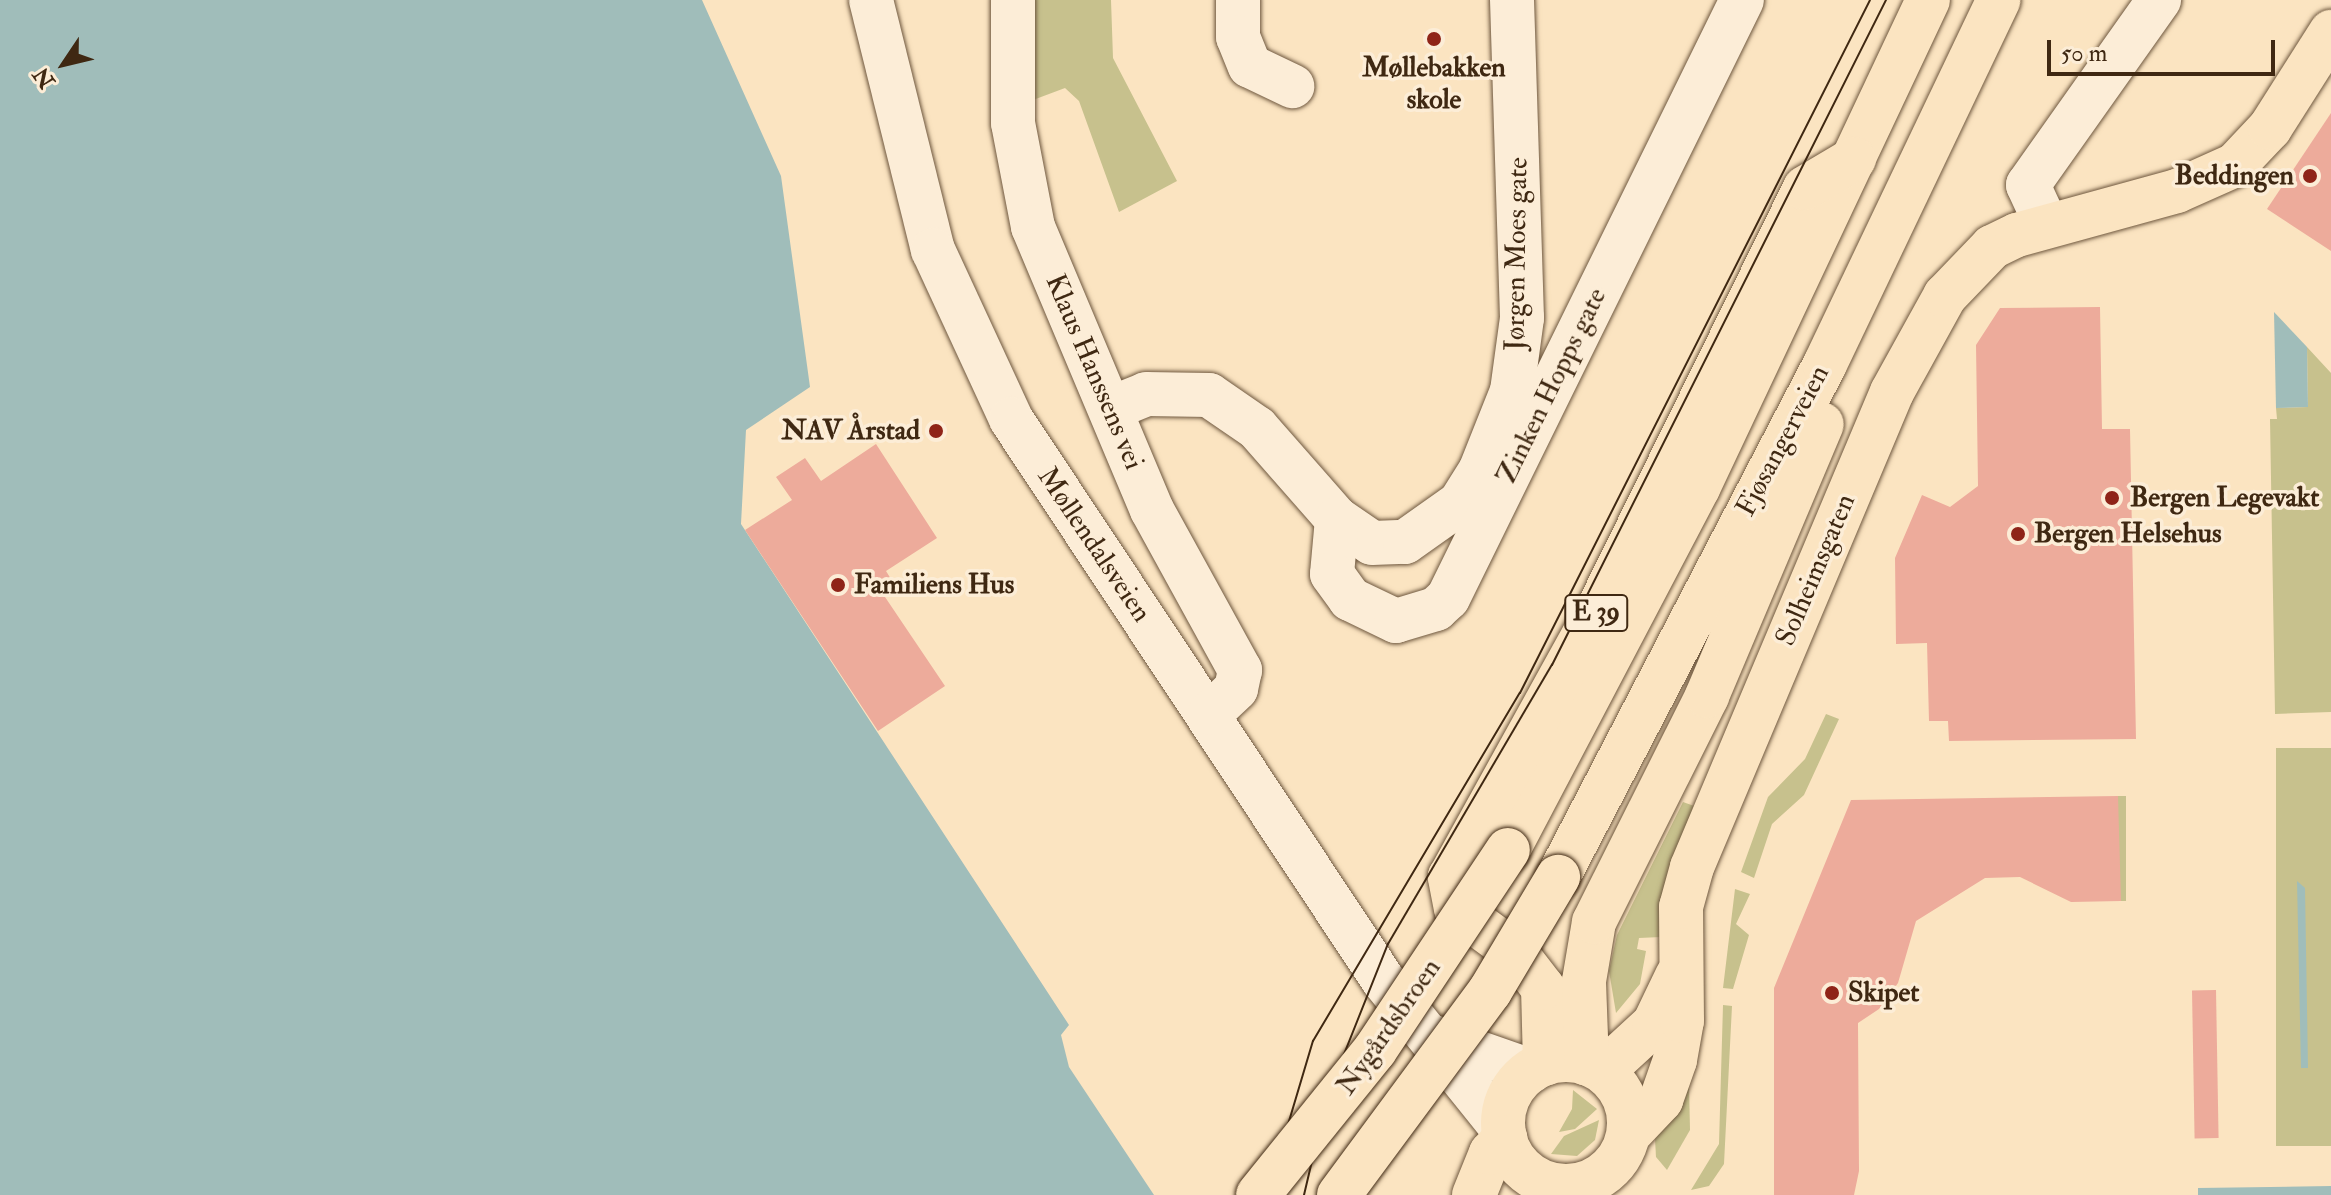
<!DOCTYPE html>
<meta charset="utf-8">
<style>
body{margin:0}
#map{position:relative;width:2331px;height:1195px;overflow:hidden;background:#fbe4c1;font-family:"IM FELL Double Pica",serif}
div>[style]{position:absolute}
[style*='--x']{left:calc(var(--x)*1px);top:calc(var(--y)*1px);width:calc(var(--w)*1px);rotate:calc(var(--a)*1deg)}
.green>*{inset:0;background:#c7c18d;transform-origin:0 0}
.water>*{inset:0;background:#a0bdba}
.building>*{inset:0;background:#edab9b;transform-origin:0 0}
.roads{filter:drop-shadow(0 0 2px #6e573e) drop-shadow(0 0 2px #6e573e)}
.minor>*{height:44px;margin:-22px;padding:0 22px;transform-origin:22px;border-radius:22px;background:#fcedd7}
.major>*{height:44px;margin:-22px;padding:0 22px;transform-origin:22px;border-radius:22px;background:#fbe4c1}
.major>.ring{margin:-22px;padding:0;box-sizing:content-box;background:none;border:44px solid #fbe4c1;border-radius:50%}
.highway>*{height:44px;margin:-22px;padding:0 22px;transform-origin:22px;border-radius:22px;background:#fbe4c1}
.tram>*{height:2px;margin:-1px;padding:0 1px;transform-origin:1px;border-radius:1px;background:#3f2812}
.bridges{filter:drop-shadow(0 0 2px #3f2812) drop-shadow(0 0 2px #3f2812)}
.highway-bridge>*{height:44px;margin:-22px;padding:0 22px;transform-origin:22px;border-radius:22px;background:#fbe4c1}
.dots>*{width:22px;height:22px;translate:-50% -50%;box-sizing:border-box;border:4px solid #fcedd7;border-radius:50%}
span{translate:-50% -50%;white-space:nowrap;text-align:center;line-height:1.15;-webkit-text-stroke:7px #fcedd7;paint-order:stroke}
.shield-label span{padding:2px 6px;background:#fcedd7;border:2px solid;border-radius:6px;-webkit-text-stroke-width:0}
.shield-label{font-size:26px;color:#3f2812;font-weight:700}
.poi-label{font-size:28px;color:#3f2812;font-weight:700}
.right{translate:-100% -50%;text-align:right}
.left{translate:0 -50%;text-align:left}
.street-label{font-size:28px;color:#3f2812}
.north{position:absolute;left:24px;top:24px;width:80px;height:80px;-webkit-text-stroke:6px #fcedd7;paint-order:stroke;rotate:235deg;font-size:22px;font-weight:700;line-height:32px;text-align:center;color:#3f2812}
.north::after{content:'';display:block;margin:auto;width:28px;height:36px;background:#3f2812;clip-path:polygon(50% 0,100% 100%,50% 72%,0 100%)}
.scale{position:absolute;left:2047px;top:40px;width:228px;height:36px;box-sizing:border-box;border:4px solid #3f2812;border-top:0;padding-left:10px;font-size:24px;line-height:28px;white-space:nowrap;color:#3f2812;-webkit-text-stroke:6px #fcedd7;paint-order:stroke}
</style>
<div id="map">
<div class="green">
<div style="clip-path:polygon(1025px 0,1111px 0,1113px 58px,1177px 181px,1119px 212px,1079px 101px,1065px 88px,1025px 103px)"></div>
<div style="clip-path:polygon(2307px 347px,2331px 373px,2331px 712px,2275px 714px,2270px 419px,2277px 419px,2276px 408px,2308px 407px)"></div>
<div style="clip-path:polygon(1826px 714px,1839px 719px,1804px 795px,1772px 824px,1754px 878px,1741px 872px,1768px 797px,1805px 759px)"></div>
<div style="left:2276px;top:748px;width:55px;height:398px"></div>
<div style="left:2118px;top:796px;width:8px;height:105px"></div>
<div style="clip-path:polygon(1683px 802px,1697px 807px,1661px 937px,1639px 938px,1637px 949px,1646px 951px,1640px 984px,1616px 1013px,1609px 971px,1617px 935px)"></div>
<div style="clip-path:polygon(1735px 889px,1750px 894px,1736px 924px,1749px 935px,1733px 989px,1723px 988px)"></div>
<div style="clip-path:polygon(1723px 1005px,1732px 1006px,1724px 1164px,1709px 1186px,1691px 1190px,1719px 1144px)"></div>
<div style="clip-path:polygon(1689px 1084px,1690px 1130px,1667px 1170px,1656px 1157px,1655px 1139px)"></div>
<div style="clip-path:polygon(1573px 1090px,1597px 1109px,1575px 1129px,1559px 1132px,1572px 1109px)"></div>
<div style="clip-path:polygon(1599px 1120px,1595px 1140px,1577px 1156px,1551px 1154px,1564px 1136px)"></div>
</div>
<div class="water">
<div style="clip-path:polygon(0 0,702px 0,781px 176px,810px 387px,746px 430px,741px 524px,1069px 1025px,1061px 1035px,1069px 1067px,1154px 1195px,0 1195px)"></div>
<div style="clip-path:polygon(2274px 312px,2307px 347px,2308px 407px,2276px 408px)"></div>
<div style="clip-path:polygon(2297px 881px,2305px 888px,2308px 1068px,2301px 1068px)"></div>
<div style="clip-path:polygon(2331px 1186px,2331px 1195px,2198px 1195px,2198px 1188px)"></div>
</div>
<div class="building">
<div style="clip-path:polygon(2331px 113px,2331px 251px,2267px 209px)"></div>
<div style="clip-path:polygon(2100px 307px,2102px 429px,2130px 429px,2136px 739px,1949px 741px,1948px 721px,1929px 721px,1927px 643px,1896px 644px,1895px 558px,1922px 495px,1950px 507px,1978px 486px,1976px 345px,2000px 308px)"></div>
<div style="clip-path:polygon(876px 444px,937px 538px,886px 571px,897px 589px,885px 597px,945px 686px,878px 731px,745px 530px,792px 500px,776px 477px,805px 458px,821px 481px)"></div>
<div style="clip-path:polygon(2118px 796px,2121px 901px,2071px 902px,2020px 877px,1985px 878px,1916px 921px,1898px 983px,1879px 1009px,1858px 1023px,1859px 1171px,1854px 1195px,1774px 1195px,1774px 988px,1851px 800px)"></div>
<div style="left:2216px;top:990px;width:148px;height:24px;rotate:89deg"></div>
</div>
<div class="roads">
<div class="minor">
<div style="--x:871;--y:0;--w:258;--a:76.1"></div>
<div style="--x:933;--y:250;--w:186;--a:65.2"></div>
<div style="--x:1011;--y:419;--w:673;--a:56.45"></div>
<div style="--x:1383;--y:980;--w:191;--a:51.2"></div>
<div style="--x:1013;--y:0;--w:123;--a:90"></div>
<div style="--x:1013;--y:123;--w:106;--a:79.1"></div>
<div style="--x:1033;--y:227;--w:307;--a:67.2"></div>
<div style="--x:1152;--y:510;--w:183;--a:61.2"></div>
<div style="--x:1240;--y:670;--w:19;--a:102"></div>
<div style="--x:1236;--y:689;--w:35;--a:137"></div>
<div style="--x:1238;--y:0;--w:37;--a:90"></div>
<div style="--x:1238;--y:37;--w:31;--a:68"></div>
<div style="--x:1250;--y:66;--w:47;--a:25.5"></div>
<div style="--x:2046;--y:224;--w:43;--a:-114.8"></div>
<div style="--x:2028;--y:185;--w:227;--a:-54.7"></div>
<div style="--x:1112;--y:408;--w:37;--a:-22"></div>
<div style="--x:1146;--y:394;--w:63;--a:0.9"></div>
<div style="--x:1209;--y:395;--w:58;--a:34.5"></div>
<div style="--x:1257;--y:428;--w:121;--a:48.7"></div>
<div style="--x:1337;--y:519;--w:42;--a:34.4"></div>
<div style="--x:1372;--y:543;--w:33;--a:-2"></div>
<div style="--x:1405;--y:542;--w:67;--a:-35.3"></div>
<div style="--x:1460;--y:503;--w:40;--a:-58"></div>
<div style="--x:1481;--y:469;--w:84;--a:-68.3"></div>
<div style="--x:1512;--y:391;--w:74;--a:-82.2"></div>
<div style="--x:1522;--y:318;--w:318;--a:-91.8"></div>
<div style="--x:1337;--y:519;--w:55;--a:95.2"></div>
<div style="--x:1332;--y:574;--w:31;--a:54"></div>
<div style="--x:1350;--y:599;--w:51;--a:25.6"></div>
<div style="--x:1396;--y:621;--w:42;--a:-16.7"></div>
<div style="--x:1436;--y:609;--w:16;--a:-43"></div>
<div style="--x:1448;--y:598;--w:666;--a:-63.82"></div>
<div style="--x:1428;--y:1035;--w:109;--a:19.3"></div>
</div>
<div class="major">
<div class="ring" style="left:1503px;top:1060px;width:82px;height:82px"></div>
<div style="--x:1603;--y:1071;--w:69;--a:-42.7"></div>
<div style="--x:1654;--y:1024;--w:53;--a:-64.4"></div>
<div style="--x:1629;--y:1134;--w:47;--a:-46.7"></div>
<div style="--x:1661;--y:1100;--w:42;--a:-70.7"></div>
<div style="--x:1675;--y:1060;--w:40;--a:-80"></div>
<div style="--x:1682;--y:1021;--w:114;--a:-90.5"></div>
<div style="--x:1681;--y:907;--w:41;--a:-74.6"></div>
<div style="--x:1692;--y:867;--w:515;--a:-67.17"></div>
<div style="--x:1892;--y:392;--w:110;--a:-61.1"></div>
<div style="--x:1945;--y:296;--w:68;--a:-46.2"></div>
<div style="--x:1992;--y:247;--w:28;--a:-26"></div>
<div style="--x:2017;--y:235;--w:166;--a:-15.4"></div>
<div style="--x:2177;--y:191;--w:64;--a:-24.1"></div>
<div style="--x:2235;--y:165;--w:51;--a:-46.6"></div>
<div style="--x:2270;--y:128;--w:114;--a:-57.6"></div>
<div style="--x:1474;--y:1195;--w:45;--a:-68"></div>
<div style="--x:1491;--y:1153;--w:21;--a:-47"></div>
</div>
<div class="highway">
<div style="--x:1508;--y:850;--w:409;--a:-62.3"></div>
<div style="--x:1698;--y:488;--w:539;--a:-64.76"></div>
<div style="--x:1558;--y:877;--w:578;--a:-62.5"></div>
<div style="--x:1825;--y:364;--w:403;--a:-64.5"></div>
<div style="--x:1545;--y:1064;--w:76;--a:-91.5"></div>
<div style="--x:1543;--y:988;--w:44;--a:-127.6"></div>
<div style="--x:1516;--y:953;--w:74;--a:-143.7"></div>
<div style="--x:1456;--y:909;--w:33;--a:-101"></div>
<div style="--x:1450;--y:877;--w:304;--a:-61.1"></div>
<div style="--x:1597;--y:611;--w:471;--a:-63.8"></div>
<div style="--x:1805;--y:188;--w:57;--a:-30.6"></div>
<div style="--x:1587;--y:1064;--w:83;--a:-92.1"></div>
<div style="--x:1584;--y:981;--w:60;--a:-80.4"></div>
<div style="--x:1594;--y:922;--w:253;--a:-63.4"></div>
<div style="--x:1707;--y:696;--w:295;--a:-67.1"></div>
</div>
</div>
<div class="tram">
<div style="--x:1267;--y:1195;--w:161;--a:-73.4"></div>
<div style="--x:1313;--y:1041;--w:405;--a:-59.3"></div>
<div style="--x:1520;--y:693;--w:776;--a:-63.2"></div>
<div style="--x:1304;--y:1195;--w:101;--a:-76.8"></div>
<div style="--x:1327;--y:1097;--w:165;--a:-68.3"></div>
<div style="--x:1388;--y:944;--w:324;--a:-59.6"></div>
<div style="--x:1552;--y:665;--w:744;--a:-63.33"></div>
</div>
<div class="bridges">
<div class="highway-bridge">
<div style="--x:1258;--y:1195;--w:186;--a:-51.1"></div>
<div style="--x:1375;--y:1050;--w:240;--a:-56.4"></div>
<div style="--x:1339;--y:1195;--w:254;--a:-53.5"></div>
<div style="--x:1490;--y:991;--w:133;--a:-59.2"></div>
</div>
</div>
<div class="dots">
<div style="left:1434px;top:39px;background:#8f2418"></div>
<div style="left:2310px;top:176px;background:#8f2418"></div>
<div style="left:936px;top:431px;background:#8f2418"></div>
<div style="left:2112px;top:498px;background:#8f2418"></div>
<div style="left:2018px;top:534px;background:#8f2418"></div>
<div style="left:838px;top:585px;background:#8f2418"></div>
<div style="left:1832px;top:993px;background:#8f2418"></div>
</div>
<div class="shield-label">
<span style="left:1596px;top:613px">E 39</span>
</div>
<div class="poi-label">
<span style="left:1434px;top:84px">Møllebakken<br>skole</span>
<span class="right" style="left:2294px;top:176px">Beddingen</span>
<span class="right" style="left:920px;top:431px">NAV Årstad</span>
<span class="left" style="left:2130px;top:498px">Bergen Legevakt</span>
<span class="left" style="left:2034px;top:534px">Bergen Helsehus</span>
<span class="left" style="left:854px;top:585px">Familiens Hus</span>
<span class="left" style="left:1848px;top:993px">Skipet</span>
</div>
<div class="street-label">
<span style="left:1517px;top:254px;rotate:-89deg">Jørgen Moes gate</span>
<span style="left:1094px;top:372px;rotate:67deg">Klaus Hanssens vei</span>
<span style="left:1552px;top:386px;rotate:-64deg">Zinken Hopps gate</span>
<span style="left:1783px;top:441px;rotate:-62deg">Fjøsangerveien</span>
<span style="left:1094px;top:545px;rotate:56deg">Møllendalsveien</span>
<span style="left:1816px;top:570px;rotate:-67deg">Solheimsgaten</span>
<span style="left:1389px;top:1027px;rotate:-55deg">Nygårdsbroen</span>
</div>
<div class="north">N</div>
<div class="scale">50 m</div>
</div>
